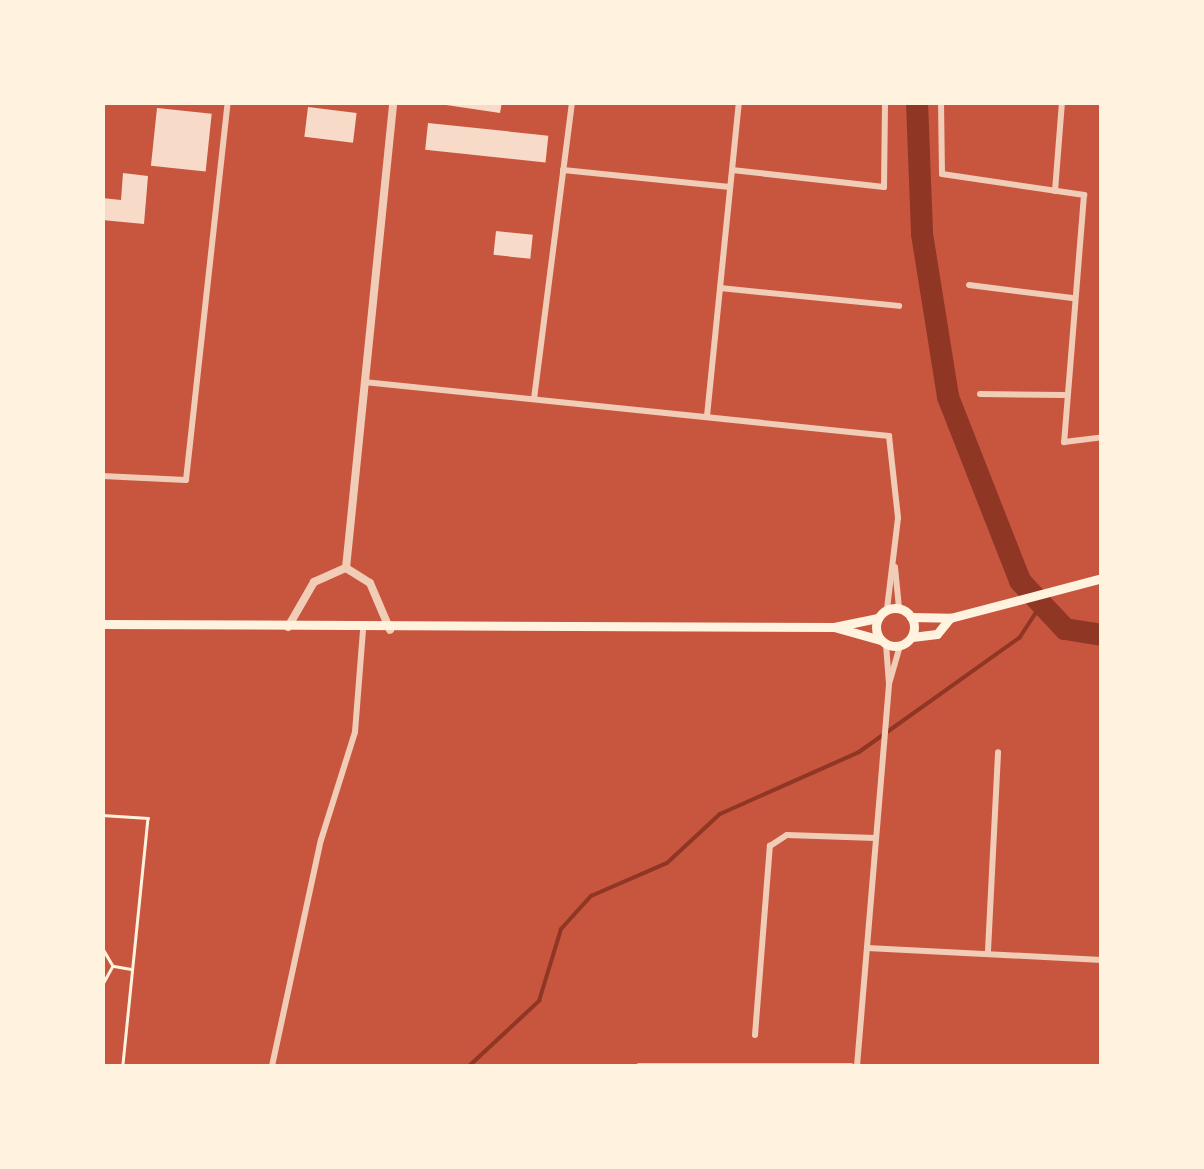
<!DOCTYPE html>
<style>
body{margin:0}
#map{position:relative;width:1204px;height:1169px;overflow:hidden;background:#c8553d;font-family:Inter,sans-serif}
div>[style]{position:absolute}
[style*='--x']{left:calc(var(--x)*1px);top:calc(var(--y)*1px);width:calc(var(--w)*1px);rotate:calc(var(--a)*1deg)}
.stream>*{height:4px;margin:-2px;padding:0 2px;transform-origin:2px;border-radius:2px;background:#8f3625}
.river>*{height:22px;margin:-11px;padding:0 11px;transform-origin:11px;border-radius:11px;background:#8f3625}
.building>*{inset:0;background:#f7dbc8;transform-origin:0 0}
.path>*{height:2.5px;margin:-1.25px;padding:0 1.25px;transform-origin:1.25px;border-radius:1.25px;background:#fff3e0}
.minor>*{height:6px;margin:-3px;padding:0 3px;transform-origin:3px;border-radius:3px;background:#f1ccb7}
.tertiary>*{height:8px;margin:-4px;padding:0 4px;transform-origin:4px;border-radius:4px;background:#f1ccb7}
.secondary>*{height:9px;margin:-4.5px;padding:0 4.5px;transform-origin:4.5px;border-radius:4.5px;background:#fff3e0}
.secondary>.ring{margin:-4.5px;padding:0;box-sizing:content-box;background:none;border:9px solid #fff3e0;border-radius:50%}
span{translate:-50% -50%;white-space:nowrap;text-align:center;line-height:1.15;-webkit-text-stroke:10px #fff3e0;paint-order:stroke}
.frame{position:absolute;inset:0;border:105px solid #fff3e0;pointer-events:none}
</style>
<div id="map">
<div class="stream">
<div style="--x:469;--y:1066;--w:96;--a:-42.9"></div>
<div style="--x:539;--y:1001;--w:75;--a:-73"></div>
<div style="--x:561;--y:929;--w:45;--a:-47.7"></div>
<div style="--x:591;--y:896;--w:83;--a:-23.5"></div>
<div style="--x:667;--y:863;--w:72;--a:-42.8"></div>
<div style="--x:720;--y:814;--w:152;--a:-24"></div>
<div style="--x:859;--y:752;--w:198;--a:-35.5"></div>
<div style="--x:1020;--y:637;--w:33;--a:-57"></div>
</div>
<div class="river">
<div style="--x:917;--y:102;--w:132;--a:87.8"></div>
<div style="--x:922;--y:234;--w:165;--a:80.9"></div>
<div style="--x:948;--y:397;--w:198;--a:68.6"></div>
<div style="--x:1020;--y:581;--w:66;--a:46.8"></div>
<div style="--x:1065;--y:629;--w:37;--a:9"></div>
</div>
<div class="building">
<div style="clip-path:polygon(426px 102px,502px 102px,500px 113px)"></div>
<div style="left:308px;top:107px;width:49px;height:30px;rotate:7deg"></div>
<div style="left:157px;top:108px;width:55px;height:58px;rotate:6deg"></div>
<div style="left:428px;top:123px;width:121px;height:27px;rotate:6deg"></div>
<div style="clip-path:polygon(123px 173px,148px 176px,144px 224px,102px 220px,102px 198px,121px 200px)"></div>
<div style="left:496px;top:231px;width:37px;height:24px;rotate:6deg"></div>
</div>
<div class="path">
<div style="--x:102;--y:815;--w:46;--a:3.7"></div>
<div style="--x:148;--y:818;--w:249;--a:95.8"></div>
<div style="--x:102;--y:947;--w:22;--a:60"></div>
<div style="--x:113;--y:966;--w:23;--a:119"></div>
<div style="--x:114;--y:966;--w:17;--a:10"></div>
</div>
<div class="minor">
<div style="--x:941;--y:102;--w:72;--a:89.2"></div>
<div style="--x:942;--y:174;--w:144;--a:8.4"></div>
<div style="--x:1084;--y:195;--w:248;--a:94.6"></div>
<div style="--x:1064;--y:442;--w:38;--a:-7"></div>
<div style="--x:563;--y:170;--w:168;--a:5.8"></div>
<div style="--x:732;--y:170;--w:153;--a:6.4"></div>
<div style="--x:884;--y:187;--w:85;--a:-89.3"></div>
<div style="--x:1055;--y:191;--w:89;--a:-85.5"></div>
<div style="--x:969;--y:285;--w:104;--a:7.2"></div>
<div style="--x:720;--y:288;--w:180;--a:5.7"></div>
<div style="--x:364;--y:382;--w:528;--a:5.87"></div>
<div style="--x:889;--y:436;--w:82;--a:83.7"></div>
<div style="--x:898;--y:518;--w:92;--a:96.9"></div>
<div style="--x:980;--y:394;--w:84;--a:0.7"></div>
<div style="--x:534;--y:399;--w:299;--a:-82.7"></div>
<div style="--x:707;--y:416;--w:316;--a:-84.2"></div>
<div style="--x:102;--y:476;--w:84;--a:2.7"></div>
<div style="--x:186;--y:480;--w:380;--a:-83.7"></div>
<div style="--x:895;--y:567;--w:41;--a:84.4"></div>
<div style="--x:886;--y:644;--w:40;--a:85.7"></div>
<div style="--x:867;--y:948;--w:235;--a:2.9"></div>
<div style="--x:988;--y:951;--w:199;--a:-87.1"></div>
<div style="--x:755;--y:1035;--w:190;--a:-85.5"></div>
<div style="--x:770;--y:846;--w:20;--a:-33"></div>
<div style="--x:787;--y:835;--w:88;--a:2"></div>
<div style="--x:272;--y:1066;--w:231;--a:-77.8"></div>
<div style="--x:321;--y:840;--w:113;--a:-72.5"></div>
<div style="--x:355;--y:732;--w:102;--a:-85.5"></div>
<div style="--x:639;--y:1066;--w:212;--a:0"></div>
<div style="--x:857;--y:1066;--w:383;--a:-85.2"></div>
<div style="--x:889;--y:684;--w:40;--a:-74"></div>
</div>
<div class="tertiary">
<div style="--x:346;--y:568;--w:468;--a:-84.2"></div>
<div style="--x:288;--y:627;--w:52;--a:-60"></div>
<div style="--x:314;--y:582;--w:35;--a:-24"></div>
<div style="--x:346;--y:568;--w:28;--a:32"></div>
<div style="--x:370;--y:583;--w:51;--a:66.9"></div>
</div>
<div class="secondary">
<div class="ring" style="left:876px;top:608px;width:29px;height:29px"></div>
<div style="--x:911;--y:617;--w:39;--a:1"></div>
<div style="--x:950;--y:618;--w:157;--a:-14.7"></div>
<div style="--x:102;--y:624;--w:732;--a:0.23"></div>
<div style="--x:834;--y:627;--w:49;--a:15.5"></div>
<div style="--x:834;--y:627;--w:45;--a:-11.6"></div>
<div style="--x:912;--y:637;--w:25;--a:-7"></div>
<div style="--x:937;--y:634;--w:21;--a:-51"></div>
</div>
<div class="frame"></div>
</div>
